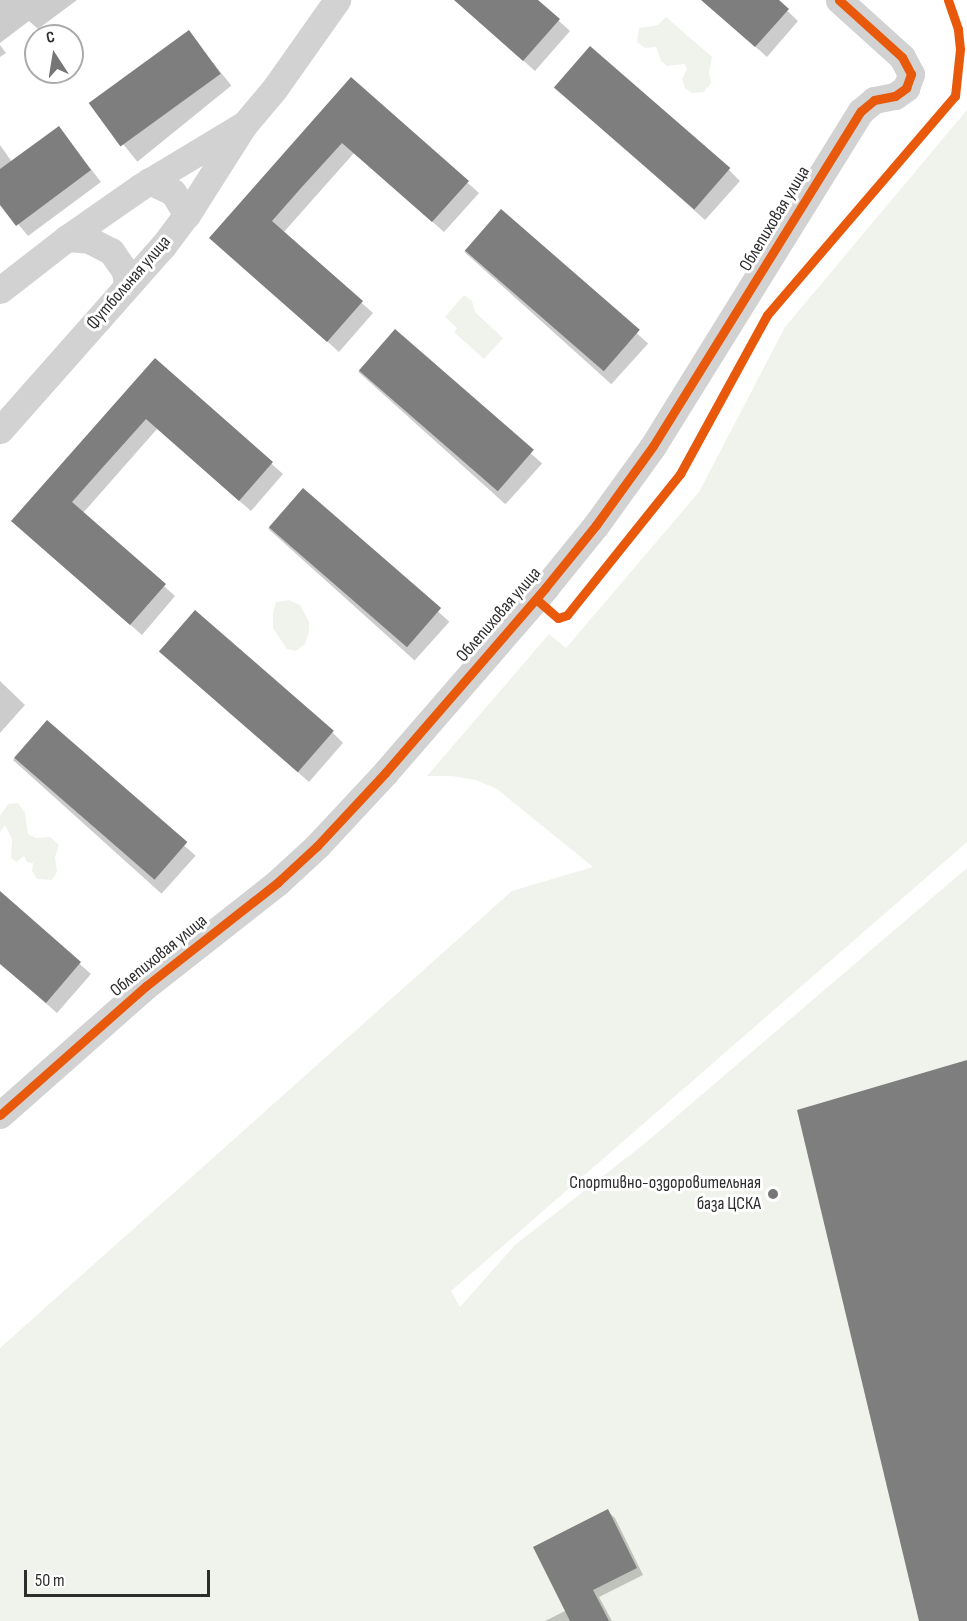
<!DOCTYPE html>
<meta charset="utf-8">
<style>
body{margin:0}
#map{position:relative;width:967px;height:1621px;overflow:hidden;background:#fff;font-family:"Sofia Sans Condensed",sans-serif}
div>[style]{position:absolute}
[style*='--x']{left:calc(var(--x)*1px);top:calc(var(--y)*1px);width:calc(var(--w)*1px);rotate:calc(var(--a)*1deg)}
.green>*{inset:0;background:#f0f3ec}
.shadow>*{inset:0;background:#0003;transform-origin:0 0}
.building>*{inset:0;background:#7e7e7e;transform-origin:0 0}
.minor>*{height:27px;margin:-13.5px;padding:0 13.5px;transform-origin:13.5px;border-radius:13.5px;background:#d2d2d2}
.cycleway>*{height:9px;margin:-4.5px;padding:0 4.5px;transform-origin:4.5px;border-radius:4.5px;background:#e8590c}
.dots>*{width:16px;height:16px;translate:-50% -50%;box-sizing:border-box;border:3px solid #fff;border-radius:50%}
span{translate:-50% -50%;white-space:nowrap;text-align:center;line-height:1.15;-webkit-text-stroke:6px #fff;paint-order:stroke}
.street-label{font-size:18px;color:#2d2d2d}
.poi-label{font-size:18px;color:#2d2d2d}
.right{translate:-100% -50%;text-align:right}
.north{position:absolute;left:24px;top:24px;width:60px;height:60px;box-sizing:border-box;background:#fff;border:2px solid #ababab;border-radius:50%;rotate:348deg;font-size:16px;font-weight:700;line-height:24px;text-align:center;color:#2d2d2d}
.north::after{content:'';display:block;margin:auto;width:21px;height:27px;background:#767676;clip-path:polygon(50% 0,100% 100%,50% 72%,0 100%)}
.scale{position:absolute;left:24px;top:1570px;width:186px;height:27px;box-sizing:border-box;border:3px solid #2d2d2d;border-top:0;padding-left:8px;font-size:18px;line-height:21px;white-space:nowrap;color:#2d2d2d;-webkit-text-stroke:4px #fff;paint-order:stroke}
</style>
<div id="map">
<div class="green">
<div style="clip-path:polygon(666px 17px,712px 57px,709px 72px,711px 83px,704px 92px,692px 93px,685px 88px,682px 79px,687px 69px,685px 64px,667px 66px,661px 61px,656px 47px,645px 48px,637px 42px,639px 28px,658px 25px)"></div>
<div style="clip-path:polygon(967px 110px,967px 842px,451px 1291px,460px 1307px,515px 1245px,644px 1144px,967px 868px,967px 1621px,0 1621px,0 1348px,512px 891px,593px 867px,497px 789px,476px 780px,452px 776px,427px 776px,549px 634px,566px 648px,699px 492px,785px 327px)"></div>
<div style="clip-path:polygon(464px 295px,472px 301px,475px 312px,503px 338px,484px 359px,454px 332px,457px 328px,445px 317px)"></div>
<div style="clip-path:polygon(289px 600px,300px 605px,309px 622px,309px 632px,305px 644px,296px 651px,287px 649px,273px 628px,273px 613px,276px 602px)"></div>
<div style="clip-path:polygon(18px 803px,25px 813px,28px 834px,36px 838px,50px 837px,59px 845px,55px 857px,57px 872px,52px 880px,37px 879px,32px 871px,33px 863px,27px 862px,24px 856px,16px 862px,11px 858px,12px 839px,5px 825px,0 832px,0 816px,8px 804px)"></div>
</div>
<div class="shadow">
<div style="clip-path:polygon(0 0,77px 0,38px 29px,29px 21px,0 43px)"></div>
<div style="clip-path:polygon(455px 0,536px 0,570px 31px,535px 71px)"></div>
<div style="clip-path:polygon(702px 0,776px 0,798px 21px,767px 57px)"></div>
<div style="left:188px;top:32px;width:69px;height:121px;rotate:51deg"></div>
<div style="clip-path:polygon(0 45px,6px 53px,0 57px)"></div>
<div style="clip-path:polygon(351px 79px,479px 193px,444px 232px,354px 153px,283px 233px,373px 313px,339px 352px,211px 238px)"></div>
<div style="clip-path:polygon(556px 87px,729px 170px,740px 181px,705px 220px)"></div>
<div style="clip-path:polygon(59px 128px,101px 182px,28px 236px,0 202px,0 145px,12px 162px)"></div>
<div style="left:501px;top:211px;width:198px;height:55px;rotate:42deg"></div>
<div style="left:395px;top:331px;width:198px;height:55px;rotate:42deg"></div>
<div style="clip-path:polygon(155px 360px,283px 474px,251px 511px,157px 429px,83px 513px,175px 596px,142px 635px,24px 532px)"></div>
<div style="left:303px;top:490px;width:197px;height:52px;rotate:42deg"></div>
<div style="clip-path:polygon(172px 662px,332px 732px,343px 743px,309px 782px)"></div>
<div style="clip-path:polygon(0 681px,25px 705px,0 733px)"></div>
<div style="left:47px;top:722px;width:200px;height:51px;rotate:42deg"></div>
<div style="clip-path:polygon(0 893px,91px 974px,57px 1013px,0 963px)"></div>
<div style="clip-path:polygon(607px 1511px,615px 1518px,643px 1575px,599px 1597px,612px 1621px,545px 1621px,567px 1610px)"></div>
</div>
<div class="building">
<div style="clip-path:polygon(454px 0,538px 0,560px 19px,523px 61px)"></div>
<div style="clip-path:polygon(701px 0,779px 0,789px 9px,755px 47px)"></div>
<div style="left:189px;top:30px;width:54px;height:124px;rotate:54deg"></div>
<div style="left:590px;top:46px;width:186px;height:55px;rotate:41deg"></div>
<div style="clip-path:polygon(351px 77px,469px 181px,432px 222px,342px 143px,301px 188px,272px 221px,363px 301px,327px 342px,209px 238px)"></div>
<div style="clip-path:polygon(59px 126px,91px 170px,16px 226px,0 205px,0 169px)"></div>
<div style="left:501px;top:209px;width:184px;height:55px;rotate:41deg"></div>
<div style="left:395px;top:329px;width:184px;height:55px;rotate:41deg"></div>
<div style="clip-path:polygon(155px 358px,273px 462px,239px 501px,146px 419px,103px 467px,72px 502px,166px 584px,130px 625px,11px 521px)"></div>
<div style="left:303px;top:488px;width:183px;height:52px;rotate:41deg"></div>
<div style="left:195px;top:610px;width:184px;height:55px;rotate:41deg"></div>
<div style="left:47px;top:720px;width:186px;height:50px;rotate:41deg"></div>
<div style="clip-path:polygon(0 891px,81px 962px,46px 1003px,0 964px)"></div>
<div style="clip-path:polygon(967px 1060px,967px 1621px,919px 1621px,797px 1110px)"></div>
<div style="clip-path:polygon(608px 1509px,637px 1568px,593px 1590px,609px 1621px,570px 1621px,533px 1547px)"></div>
</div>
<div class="minor">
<div style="--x:149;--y:181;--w:26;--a:25"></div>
<div style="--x:173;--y:192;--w:27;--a:59"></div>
<div style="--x:67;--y:238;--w:22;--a:5"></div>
<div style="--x:89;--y:240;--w:25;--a:27"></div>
<div style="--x:111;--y:251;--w:24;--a:55"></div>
<div style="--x:125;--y:271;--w:14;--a:82"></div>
<div style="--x:0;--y:290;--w:85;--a:-37.8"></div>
<div style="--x:67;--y:238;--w:89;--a:-34.9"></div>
<div style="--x:140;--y:187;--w:120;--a:-31"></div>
<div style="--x:0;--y:430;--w:246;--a:-48.5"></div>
<div style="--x:163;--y:246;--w:45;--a:-53.1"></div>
<div style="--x:190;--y:210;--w:101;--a:-57.6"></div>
<div style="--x:244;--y:125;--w:48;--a:-50"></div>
<div style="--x:275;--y:88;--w:108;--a:-54.8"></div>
<div style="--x:0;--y:1115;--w:195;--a:-41.5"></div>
<div style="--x:146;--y:986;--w:168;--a:-38.2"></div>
<div style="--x:278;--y:882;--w:53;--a:-42.7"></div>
<div style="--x:317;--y:846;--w:100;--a:-47"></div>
<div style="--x:385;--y:773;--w:245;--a:-49.1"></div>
<div style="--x:545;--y:588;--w:81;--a:-51"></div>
<div style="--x:596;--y:525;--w:97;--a:-54.2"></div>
<div style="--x:653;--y:446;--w:394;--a:-58.2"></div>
<div style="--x:861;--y:111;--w:17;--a:-40"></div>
<div style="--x:874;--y:100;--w:21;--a:-11"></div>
<div style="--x:895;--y:96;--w:14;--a:-36"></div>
<div style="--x:906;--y:88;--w:15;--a:-70"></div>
<div style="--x:911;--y:74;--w:19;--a:-118"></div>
<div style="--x:902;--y:57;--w:85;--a:-137.9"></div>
</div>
<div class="cycleway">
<div style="--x:536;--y:599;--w:29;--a:41"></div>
<div style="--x:558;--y:618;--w:9;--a:-18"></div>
<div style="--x:567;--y:615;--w:181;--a:-51.3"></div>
<div style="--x:680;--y:474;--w:181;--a:-61.3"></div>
<div style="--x:767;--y:315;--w:289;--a:-49.4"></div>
<div style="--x:955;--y:96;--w:47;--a:-83.9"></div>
<div style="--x:960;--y:49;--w:20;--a:-96"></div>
<div style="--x:958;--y:29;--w:31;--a:-109"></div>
<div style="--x:0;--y:1115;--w:195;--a:-41.5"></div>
<div style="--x:146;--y:986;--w:168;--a:-38.2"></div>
<div style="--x:278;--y:882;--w:53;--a:-42.7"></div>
<div style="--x:317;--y:846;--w:100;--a:-47"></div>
<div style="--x:385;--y:773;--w:245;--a:-49.1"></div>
<div style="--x:545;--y:588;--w:81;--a:-51"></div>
<div style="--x:596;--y:525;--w:97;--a:-54.2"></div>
<div style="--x:653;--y:446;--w:394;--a:-58.2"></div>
<div style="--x:861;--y:111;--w:17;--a:-40"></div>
<div style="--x:874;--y:100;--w:21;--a:-11"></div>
<div style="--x:895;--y:96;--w:14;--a:-36"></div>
<div style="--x:906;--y:88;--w:15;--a:-70"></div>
<div style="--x:911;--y:74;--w:19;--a:-118"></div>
<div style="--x:902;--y:57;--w:85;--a:-137.9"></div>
</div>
<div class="dots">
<div style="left:773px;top:1194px;background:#767676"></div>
</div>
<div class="street-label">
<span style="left:775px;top:219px;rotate:-59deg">Облепиховая улица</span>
<span style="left:129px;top:283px;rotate:-49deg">Футбольная улица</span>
<span style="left:499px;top:615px;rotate:-49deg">Облепиховая улица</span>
<span style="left:159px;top:956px;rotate:-39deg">Облепиховая улица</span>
</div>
<div class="poi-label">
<span class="right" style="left:761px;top:1194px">Спортивно-оздоровительная<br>база ЦСКА</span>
</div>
<div class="north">С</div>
<div class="scale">50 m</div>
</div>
